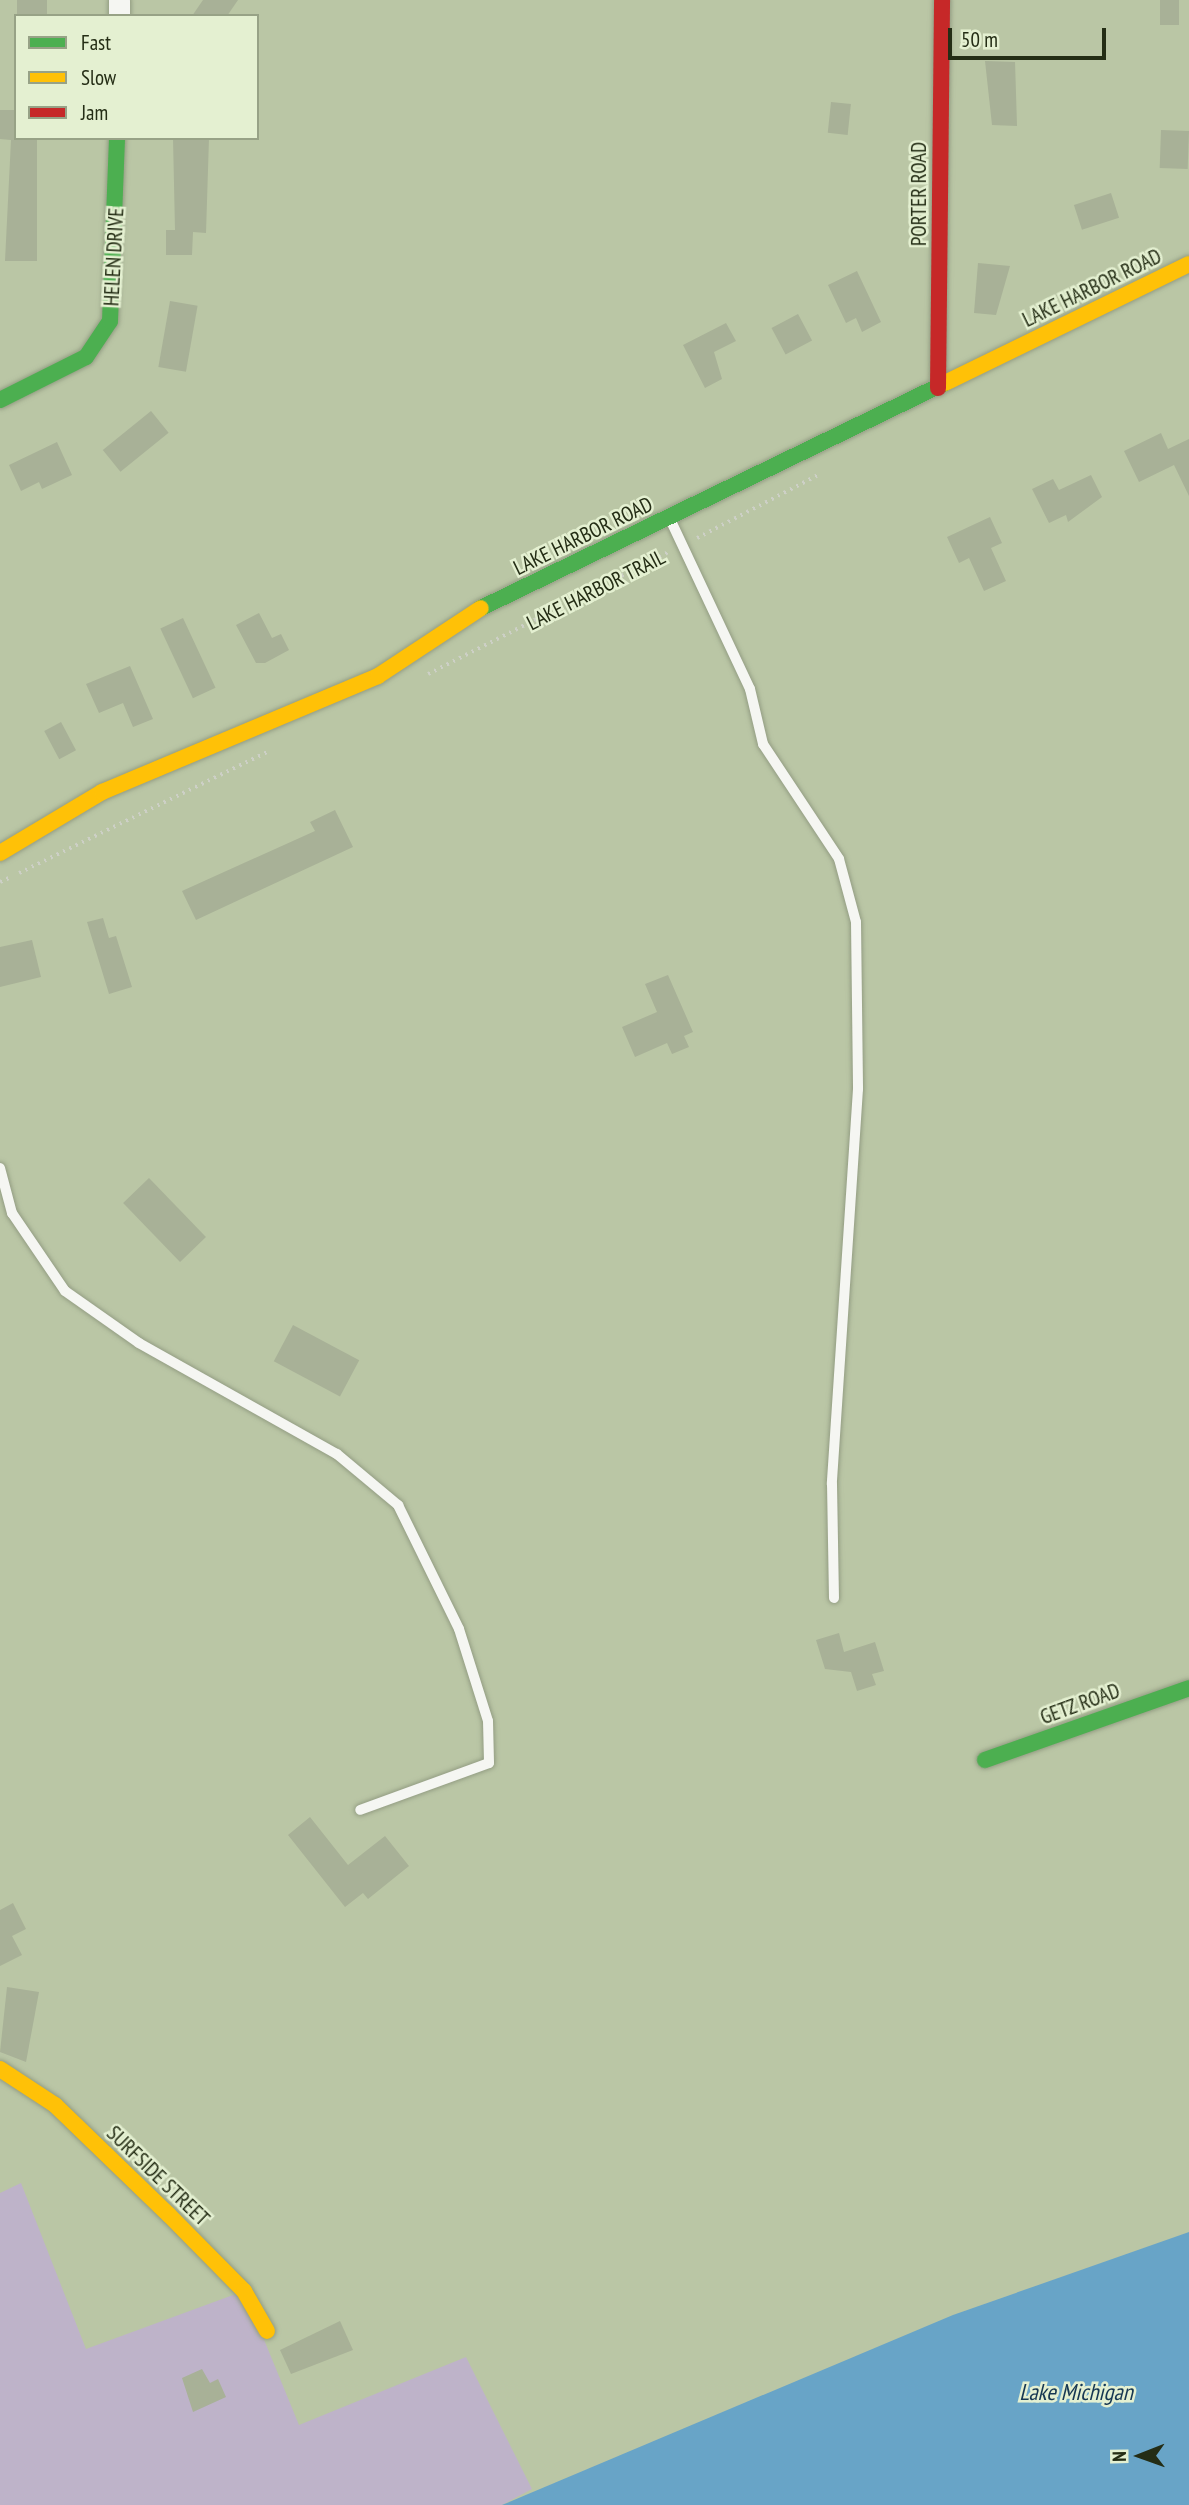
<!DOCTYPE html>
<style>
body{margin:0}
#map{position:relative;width:1189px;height:2505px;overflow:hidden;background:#bac6a5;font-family:"PT Sans Narrow",sans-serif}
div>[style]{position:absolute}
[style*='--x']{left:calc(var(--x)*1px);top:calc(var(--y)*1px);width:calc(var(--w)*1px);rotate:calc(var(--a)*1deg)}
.green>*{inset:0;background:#beb3c9}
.water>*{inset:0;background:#68a4c7}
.building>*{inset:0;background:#a8b197;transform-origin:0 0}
.path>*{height:3.5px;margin-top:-1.75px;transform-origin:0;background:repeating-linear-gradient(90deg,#cdd0c6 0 2px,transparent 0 7px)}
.roads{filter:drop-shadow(0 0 2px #939d83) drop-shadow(0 0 2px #939d83)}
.lane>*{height:10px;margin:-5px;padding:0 5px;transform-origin:5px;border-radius:5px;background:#f5f6f2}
.street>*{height:21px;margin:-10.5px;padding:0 10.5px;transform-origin:10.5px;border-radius:10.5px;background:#f5f6f2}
.fast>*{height:16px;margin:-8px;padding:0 8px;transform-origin:8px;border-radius:8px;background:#4caf50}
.slow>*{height:16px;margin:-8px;padding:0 8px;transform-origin:8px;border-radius:8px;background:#ffc107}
.jam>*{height:16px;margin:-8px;padding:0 8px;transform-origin:8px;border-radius:8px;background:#c62828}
span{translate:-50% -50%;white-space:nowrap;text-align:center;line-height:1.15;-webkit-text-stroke:5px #e4f0d1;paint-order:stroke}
.street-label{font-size:21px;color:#242d15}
.water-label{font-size:23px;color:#163752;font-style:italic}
.legend{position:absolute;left:14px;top:14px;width:245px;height:126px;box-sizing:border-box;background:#e4f0d1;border:2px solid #97a286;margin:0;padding:9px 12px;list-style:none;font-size:21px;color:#242d15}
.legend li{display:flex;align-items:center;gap:14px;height:35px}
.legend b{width:35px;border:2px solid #97a286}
.north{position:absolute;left:1105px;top:2421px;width:70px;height:70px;-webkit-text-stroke:5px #e4f0d1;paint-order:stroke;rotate:269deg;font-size:19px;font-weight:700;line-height:28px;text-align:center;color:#242d15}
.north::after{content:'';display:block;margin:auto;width:24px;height:32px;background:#242d15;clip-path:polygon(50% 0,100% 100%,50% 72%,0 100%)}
.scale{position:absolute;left:948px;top:28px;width:158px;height:32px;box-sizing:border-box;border:4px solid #242d15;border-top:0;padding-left:9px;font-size:21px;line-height:24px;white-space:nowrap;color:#242d15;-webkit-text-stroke:5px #e4f0d1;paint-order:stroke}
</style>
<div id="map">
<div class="green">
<div style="clip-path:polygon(21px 2183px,86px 2349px,244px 2291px,299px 2425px,466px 2357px,532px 2489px,502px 2505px,0 2505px,0 2193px)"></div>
</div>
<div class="water">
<div style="clip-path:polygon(1189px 2232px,1189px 2505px,502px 2505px,953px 2315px)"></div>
</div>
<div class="building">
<div style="left:17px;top:0;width:30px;height:16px"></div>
<div style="clip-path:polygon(203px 0,238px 0,227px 16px,192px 16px)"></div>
<div style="left:1160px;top:0;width:19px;height:25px"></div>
<div style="clip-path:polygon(985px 61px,1015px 62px,1017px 126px,992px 125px)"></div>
<div style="left:831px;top:102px;width:20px;height:31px;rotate:6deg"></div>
<div style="clip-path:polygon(0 110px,16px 110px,16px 138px,37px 138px,37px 261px,5px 261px,11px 140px,0 139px)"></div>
<div style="left:1161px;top:130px;width:28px;height:38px;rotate:2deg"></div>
<div style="clip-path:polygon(173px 138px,209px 138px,206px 233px,193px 232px,192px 255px,166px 255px,166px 230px,175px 230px)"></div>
<div style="left:1111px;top:193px;width:26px;height:39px;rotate:72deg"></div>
<div style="clip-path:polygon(978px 263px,1010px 266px,996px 315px,974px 313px)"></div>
<div style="clip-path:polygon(857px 271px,881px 322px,862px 332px,856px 318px,846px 323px,828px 285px)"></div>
<div style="left:170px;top:301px;width:28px;height:67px;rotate:10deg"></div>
<div style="left:798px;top:314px;width:30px;height:30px;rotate:62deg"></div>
<div style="clip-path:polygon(726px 323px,736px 341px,714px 352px,722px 379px,705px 388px,683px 345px)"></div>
<div style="left:151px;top:411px;width:28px;height:62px;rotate:51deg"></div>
<div style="clip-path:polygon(1161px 433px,1168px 449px,1189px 439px,1189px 496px,1174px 465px,1139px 482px,1124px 451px)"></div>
<div style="clip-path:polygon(57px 442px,72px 475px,42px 489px,39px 482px,21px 491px,9px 465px)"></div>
<div style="clip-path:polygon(1091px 475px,1102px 497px,1068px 522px,1066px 515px,1049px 523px,1032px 489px,1053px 479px,1059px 490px)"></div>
<div style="clip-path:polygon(990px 517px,1002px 543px,991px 548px,1006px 581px,984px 591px,969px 558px,959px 563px,947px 537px)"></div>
<div style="clip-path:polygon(259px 613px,272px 638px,281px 634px,289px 650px,265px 663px,256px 663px,236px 625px)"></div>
<div style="left:183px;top:618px;width:77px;height:25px;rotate:65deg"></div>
<div style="clip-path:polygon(130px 666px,153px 719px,133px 727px,123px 703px,99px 713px,86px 684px)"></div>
<div style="left:61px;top:722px;width:32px;height:19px;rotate:62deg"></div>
<div style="clip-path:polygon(335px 810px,353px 847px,196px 920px,182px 891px,315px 831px,310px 822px)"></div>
<div style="clip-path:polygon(103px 918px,109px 938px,116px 936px,132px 987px,109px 994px,87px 922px)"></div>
<div style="clip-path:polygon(32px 940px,41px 977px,0 987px,0 947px)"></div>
<div style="clip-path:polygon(668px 975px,693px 1032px,684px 1036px,689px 1047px,672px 1054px,667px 1043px,635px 1057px,622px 1027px,657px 1012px,645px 984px)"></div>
<div style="left:149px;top:1178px;width:82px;height:36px;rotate:46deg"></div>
<div style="left:293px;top:1325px;width:75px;height:41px;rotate:28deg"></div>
<div style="clip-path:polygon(839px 1633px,844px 1652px,875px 1642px,884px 1671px,872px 1674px,876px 1685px,857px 1691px,851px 1672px,825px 1669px,816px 1640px)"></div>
<div style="clip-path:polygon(310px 1817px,348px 1865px,385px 1836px,409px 1866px,368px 1899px,363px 1893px,345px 1907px,288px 1835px)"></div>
<div style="clip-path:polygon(13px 1903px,26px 1929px,12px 1936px,22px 1955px,0 1966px,0 1910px)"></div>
<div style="clip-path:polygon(7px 1987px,39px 1992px,26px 2062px,0 2052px)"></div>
<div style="clip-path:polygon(340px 2321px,353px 2350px,291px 2374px,280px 2350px)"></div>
<div style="clip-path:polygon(202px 2369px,210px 2383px,218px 2379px,226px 2397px,193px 2412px,182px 2378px)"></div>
</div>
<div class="path">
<div style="--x:697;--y:538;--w:139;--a:-27.5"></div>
<div style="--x:428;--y:674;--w:269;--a:-26.9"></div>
<div style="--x:19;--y:873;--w:276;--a:-26"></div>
<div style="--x:0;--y:882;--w:10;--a:-24"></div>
</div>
<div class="roads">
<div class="lane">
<div style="--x:670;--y:519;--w:188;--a:64.8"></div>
<div style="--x:750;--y:689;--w:57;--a:76.7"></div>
<div style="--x:763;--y:744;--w:138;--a:56.5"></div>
<div style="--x:839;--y:859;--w:65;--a:74.9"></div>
<div style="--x:856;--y:922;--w:167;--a:89.3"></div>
<div style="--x:858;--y:1089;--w:396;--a:93.8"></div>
<div style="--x:832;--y:1484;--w:114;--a:89"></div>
<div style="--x:0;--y:1168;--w:47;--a:75.1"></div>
<div style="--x:12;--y:1213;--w:94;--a:55.8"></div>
<div style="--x:65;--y:1291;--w:90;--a:35.1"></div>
<div style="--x:139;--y:1343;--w:227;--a:29.3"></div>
<div style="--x:337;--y:1454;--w:80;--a:39.9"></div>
<div style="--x:398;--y:1505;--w:138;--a:63.8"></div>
<div style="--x:459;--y:1629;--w:96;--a:72.5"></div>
<div style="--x:488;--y:1721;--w:42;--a:88.6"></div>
<div style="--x:489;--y:1763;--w:137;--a:160"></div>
</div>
<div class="street">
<div style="--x:119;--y:16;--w:16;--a:-90"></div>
</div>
<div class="fast">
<div style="--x:0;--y:400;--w:96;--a:-26.6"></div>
<div style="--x:86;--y:357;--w:43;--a:-56.3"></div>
<div style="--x:110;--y:321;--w:183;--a:-87.8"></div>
<div style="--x:481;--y:608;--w:516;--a:-25.87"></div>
<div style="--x:985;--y:1760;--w:216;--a:-19.4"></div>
</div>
<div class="slow">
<div style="--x:945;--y:383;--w:271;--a:-26"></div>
<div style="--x:0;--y:853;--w:119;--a:-30.9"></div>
<div style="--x:102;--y:792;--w:299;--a:-22.8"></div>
<div style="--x:378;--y:676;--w:123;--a:-33.4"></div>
<div style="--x:0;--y:2069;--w:66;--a:33.2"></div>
<div style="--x:55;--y:2105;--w:158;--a:44"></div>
<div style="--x:169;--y:2215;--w:107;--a:45.4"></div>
<div style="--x:244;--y:2291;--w:46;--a:60.1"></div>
</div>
<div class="jam">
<div style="--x:938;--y:388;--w:388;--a:-89.4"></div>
</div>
</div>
<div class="street-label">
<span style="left:919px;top:194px;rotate:-90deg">PORTER ROAD</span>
<span style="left:114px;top:257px;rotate:-87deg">HELEN DRIVE</span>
<span style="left:1092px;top:288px;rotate:-26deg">LAKE HARBOR ROAD</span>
<span style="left:583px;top:536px;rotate:-26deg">LAKE HARBOR ROAD</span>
<span style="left:596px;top:590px;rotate:-27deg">LAKE HARBOR TRAIL</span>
<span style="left:1080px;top:1704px;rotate:-20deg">GETZ ROAD</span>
<span style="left:158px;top:2176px;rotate:44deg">SURFSIDE STREET</span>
</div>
<div class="water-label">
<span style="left:1076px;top:2392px">Lake Michigan</span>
</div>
<ul class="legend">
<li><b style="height:9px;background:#4caf50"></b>Fast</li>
<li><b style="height:9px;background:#ffc107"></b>Slow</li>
<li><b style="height:9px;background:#c62828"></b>Jam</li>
</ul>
<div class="north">N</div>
<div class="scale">50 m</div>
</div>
